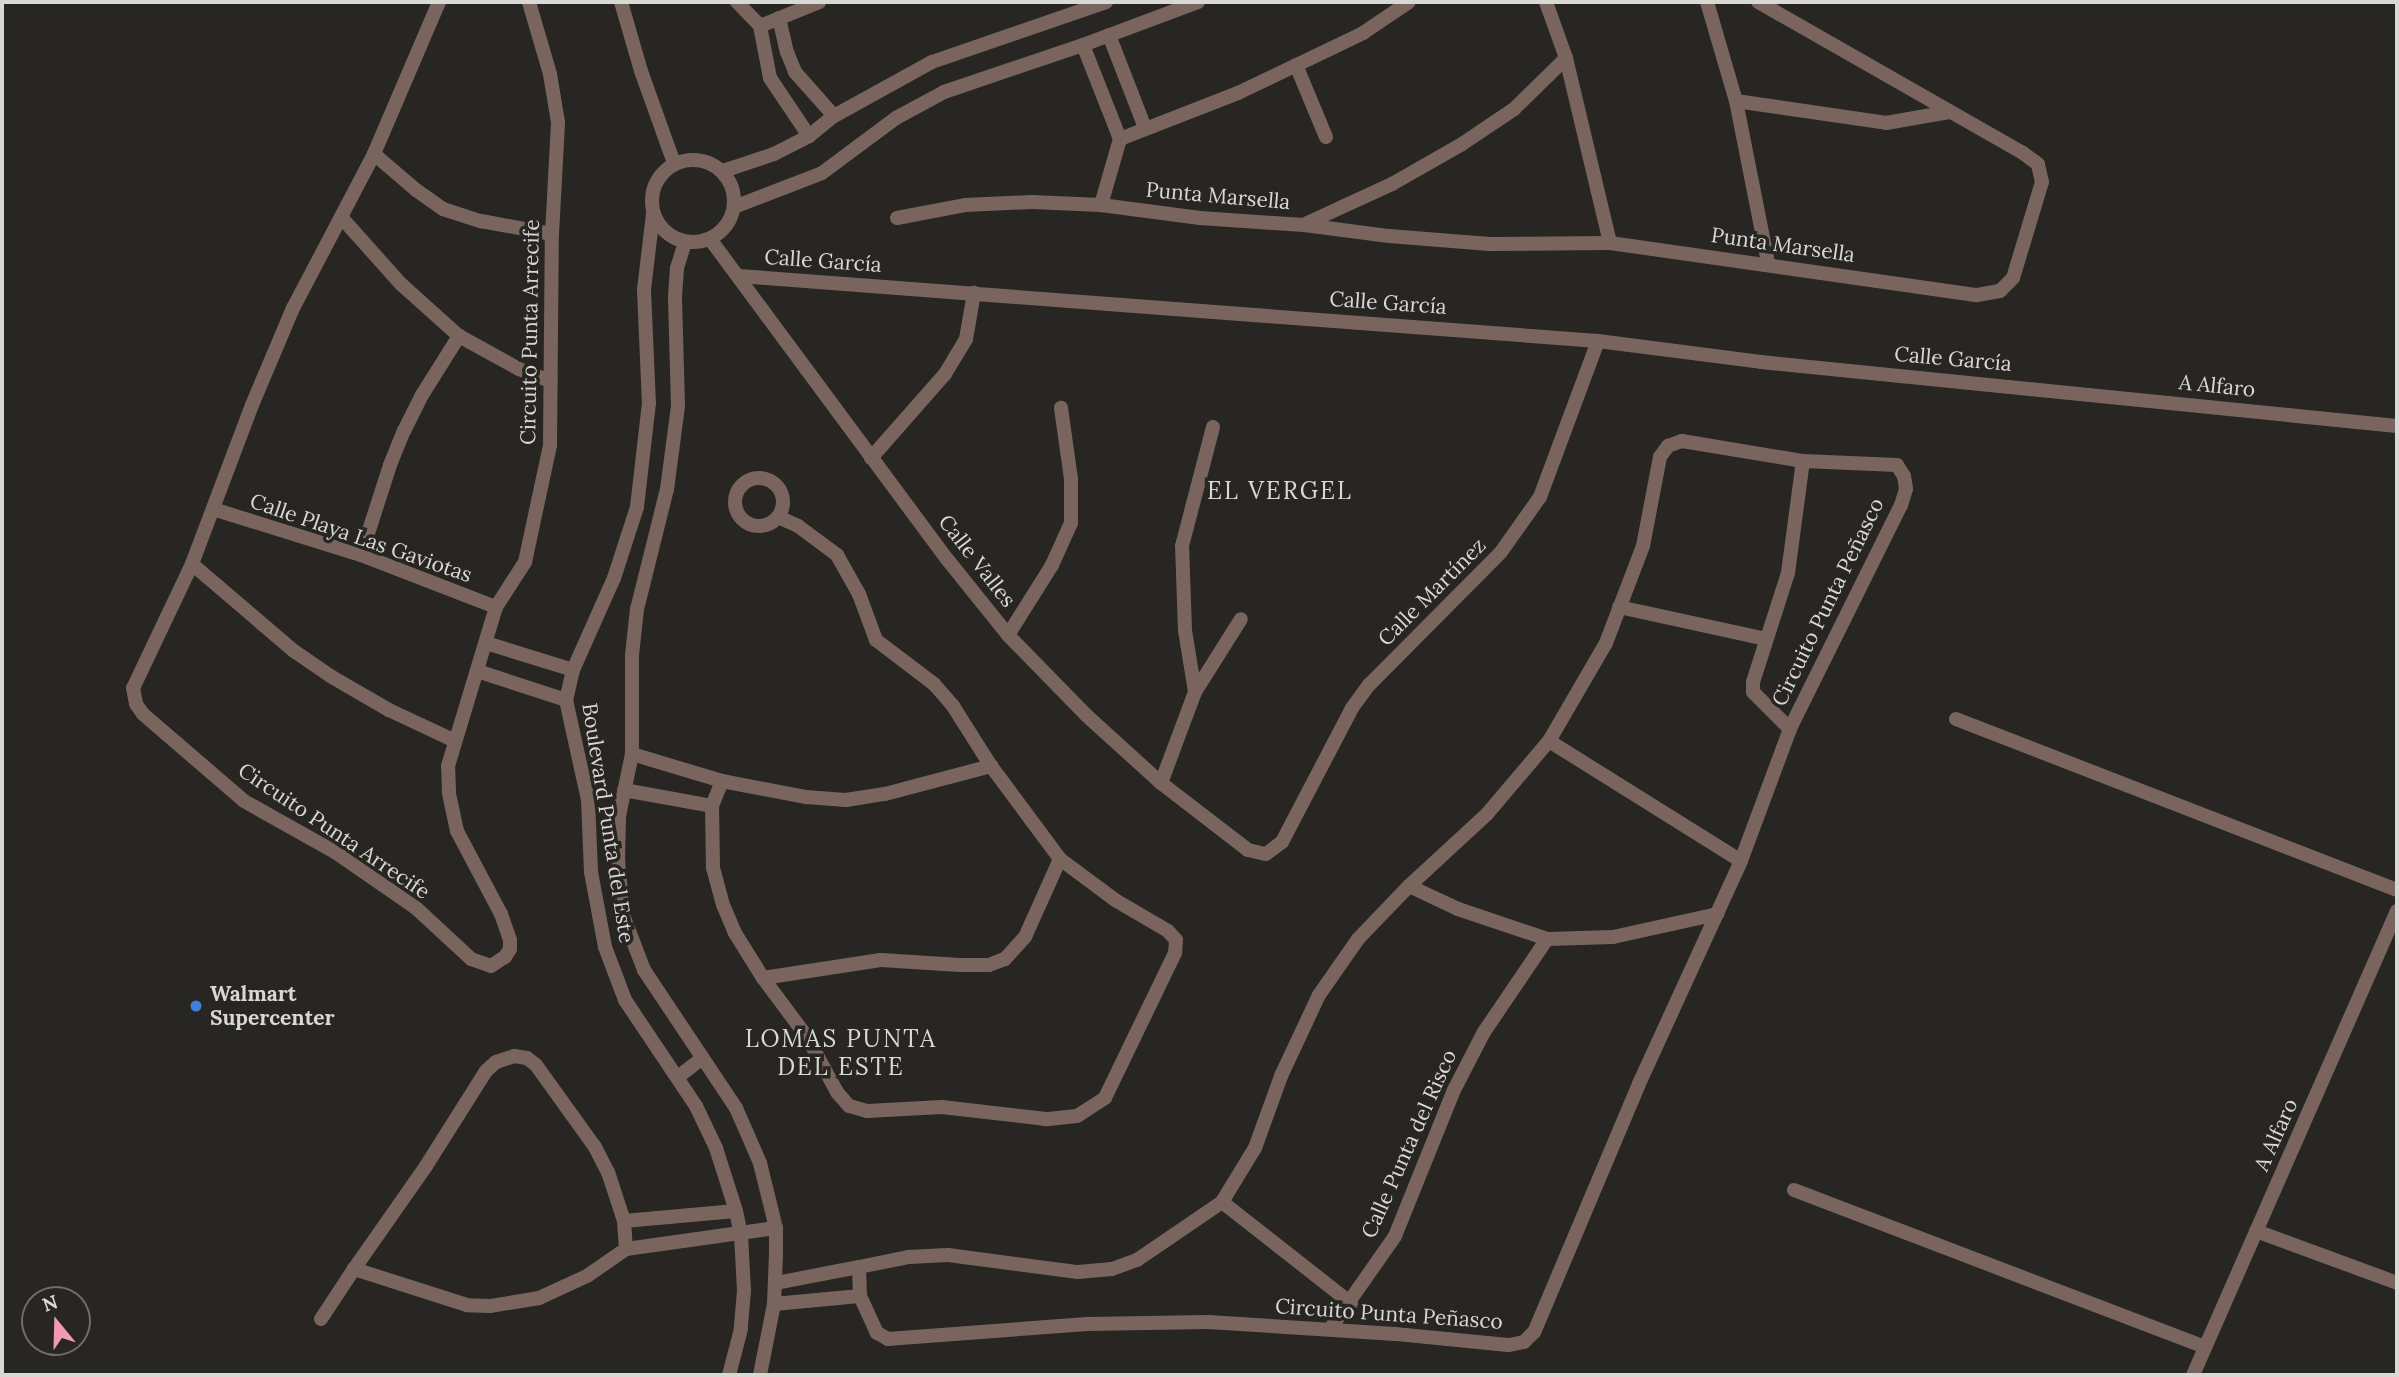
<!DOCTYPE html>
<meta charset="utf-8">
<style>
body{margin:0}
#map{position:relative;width:2399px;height:1377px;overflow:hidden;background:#282623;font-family:Lora,serif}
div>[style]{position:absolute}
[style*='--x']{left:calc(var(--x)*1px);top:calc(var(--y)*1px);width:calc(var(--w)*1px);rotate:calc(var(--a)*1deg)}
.minor>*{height:14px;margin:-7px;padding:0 7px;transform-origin:7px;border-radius:7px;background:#7a655e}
.minor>.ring{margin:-7px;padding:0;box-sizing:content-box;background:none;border:14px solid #7a655e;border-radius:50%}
.dots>*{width:19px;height:19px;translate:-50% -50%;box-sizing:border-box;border:4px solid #282623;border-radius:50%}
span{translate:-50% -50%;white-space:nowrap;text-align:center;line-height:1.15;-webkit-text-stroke:7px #282623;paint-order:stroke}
.street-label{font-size:21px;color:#d8d8d5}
.poi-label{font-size:21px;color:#d8d8d5;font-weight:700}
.left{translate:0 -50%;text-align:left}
.quarter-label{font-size:24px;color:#d8d8d5;letter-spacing:2px}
.frame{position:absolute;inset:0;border:4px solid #d8d8d5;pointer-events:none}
.north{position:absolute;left:21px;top:1286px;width:70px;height:70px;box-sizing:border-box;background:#282623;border:2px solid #6e6d6a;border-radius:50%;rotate:341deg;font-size:19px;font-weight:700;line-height:28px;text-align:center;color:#d8d8d5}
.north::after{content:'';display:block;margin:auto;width:24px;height:32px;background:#f29ab0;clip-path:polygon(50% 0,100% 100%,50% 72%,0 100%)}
</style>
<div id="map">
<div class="minor">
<div style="--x:439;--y:2;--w:165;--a:113.2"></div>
<div style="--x:374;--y:154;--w:174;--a:117.7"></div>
<div style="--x:293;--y:308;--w:105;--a:112.9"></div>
<div style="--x:252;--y:405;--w:170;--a:110.7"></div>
<div style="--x:192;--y:564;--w:137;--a:115.4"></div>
<div style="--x:133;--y:688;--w:16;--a:79"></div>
<div style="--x:136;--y:704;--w:12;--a:55"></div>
<div style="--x:143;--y:714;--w:133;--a:40.7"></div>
<div style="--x:244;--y:801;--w:104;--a:29.3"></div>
<div style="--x:335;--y:852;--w:98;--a:34.7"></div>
<div style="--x:416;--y:908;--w:75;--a:42.8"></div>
<div style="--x:471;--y:959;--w:21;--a:19"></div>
<div style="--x:491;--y:966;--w:17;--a:-33"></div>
<div style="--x:505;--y:957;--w:9;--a:-58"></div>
<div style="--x:510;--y:949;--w:9;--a:-90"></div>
<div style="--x:510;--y:940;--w:28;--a:-109"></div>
<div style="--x:501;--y:914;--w:94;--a:-117.9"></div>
<div style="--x:457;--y:831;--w:40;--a:-102"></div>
<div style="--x:449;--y:792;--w:26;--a:-92"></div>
<div style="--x:448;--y:766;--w:166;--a:-73.2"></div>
<div style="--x:496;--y:607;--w:54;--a:-57.2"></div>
<div style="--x:525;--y:562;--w:120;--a:-77.9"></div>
<div style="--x:550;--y:445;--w:211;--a:-89.5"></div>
<div style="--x:552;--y:234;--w:112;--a:-86.9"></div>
<div style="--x:558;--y:122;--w:49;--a:-99.5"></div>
<div style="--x:550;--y:74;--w:75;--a:-106.3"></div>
<div style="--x:621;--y:2;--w:72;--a:73.8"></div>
<div style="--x:641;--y:71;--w:98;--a:70.3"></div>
<div style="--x:737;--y:2;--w:33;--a:46"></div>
<div style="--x:1707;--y:2;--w:103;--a:73.7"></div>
<div style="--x:1736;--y:101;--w:165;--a:78.8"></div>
<div style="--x:779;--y:18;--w:35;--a:77"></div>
<div style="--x:787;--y:52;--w:22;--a:68"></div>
<div style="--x:795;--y:72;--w:59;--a:48.4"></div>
<div style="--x:760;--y:26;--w:53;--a:79.1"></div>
<div style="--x:770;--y:78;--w:70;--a:56.1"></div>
<div style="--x:760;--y:26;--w:64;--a:-22.1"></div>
<div style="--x:1109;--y:35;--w:100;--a:68.8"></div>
<div style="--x:1083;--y:45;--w:101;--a:68.5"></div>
<div style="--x:1120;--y:139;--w:69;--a:106.1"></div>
<div style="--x:1101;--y:205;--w:100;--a:7.5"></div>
<div style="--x:1200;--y:218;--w:104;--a:3.9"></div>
<div style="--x:1304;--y:225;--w:86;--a:7.4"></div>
<div style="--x:1389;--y:236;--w:101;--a:4.5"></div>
<div style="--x:1490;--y:244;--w:120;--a:-0.5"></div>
<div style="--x:1610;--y:243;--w:371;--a:8.1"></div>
<div style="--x:1977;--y:295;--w:23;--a:-10"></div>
<div style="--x:2000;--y:291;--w:18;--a:-45"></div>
<div style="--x:2013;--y:278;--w:100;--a:-73.2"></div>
<div style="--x:2042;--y:182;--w:18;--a:-103"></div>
<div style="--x:2038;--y:164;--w:19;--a:-144"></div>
<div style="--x:2023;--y:153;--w:305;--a:-150.3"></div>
<div style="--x:1566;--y:58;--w:190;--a:76.6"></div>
<div style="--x:1296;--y:65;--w:78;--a:67.4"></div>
<div style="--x:1736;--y:101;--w:152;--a:8.3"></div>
<div style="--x:1886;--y:123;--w:64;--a:-9.9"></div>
<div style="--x:1120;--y:139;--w:127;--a:-21.3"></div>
<div style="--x:1238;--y:93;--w:139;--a:-25.6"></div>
<div style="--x:1363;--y:33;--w:55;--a:-34"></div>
<div style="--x:374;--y:154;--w:55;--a:40.6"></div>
<div style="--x:416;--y:190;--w:33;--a:35"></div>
<div style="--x:443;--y:209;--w:40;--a:18"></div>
<div style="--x:481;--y:221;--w:72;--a:10.4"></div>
<div class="ring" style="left:652px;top:160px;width:68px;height:68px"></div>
<div style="--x:723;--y:171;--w:54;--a:-18.4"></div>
<div style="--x:774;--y:154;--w:39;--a:-27"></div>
<div style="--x:809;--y:136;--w:32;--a:-39"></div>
<div style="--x:834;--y:116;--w:112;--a:-28.9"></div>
<div style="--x:932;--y:62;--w:184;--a:-19"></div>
<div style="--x:734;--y:207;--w:94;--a:-21.1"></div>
<div style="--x:822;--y:173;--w:92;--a:-36.6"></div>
<div style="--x:896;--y:118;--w:55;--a:-28.4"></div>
<div style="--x:944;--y:92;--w:147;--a:-18.7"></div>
<div style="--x:1083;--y:45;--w:123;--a:-20.5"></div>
<div style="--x:653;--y:214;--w:77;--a:96.8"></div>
<div style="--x:644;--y:290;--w:113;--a:87.5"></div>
<div style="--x:649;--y:403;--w:105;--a:96.6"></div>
<div style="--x:637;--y:507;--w:75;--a:107.9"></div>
<div style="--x:614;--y:578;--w:101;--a:114"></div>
<div style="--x:573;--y:670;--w:31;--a:103"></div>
<div style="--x:566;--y:700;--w:102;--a:77.6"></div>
<div style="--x:588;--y:800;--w:72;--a:87.6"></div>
<div style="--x:591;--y:872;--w:76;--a:79.4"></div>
<div style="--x:605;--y:947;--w:57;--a:69.3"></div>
<div style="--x:625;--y:1000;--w:128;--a:56.2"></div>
<div style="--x:696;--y:1106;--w:47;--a:64.5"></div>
<div style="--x:716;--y:1148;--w:66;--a:72.4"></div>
<div style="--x:736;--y:1211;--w:24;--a:78"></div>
<div style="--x:741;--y:1234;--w:57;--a:87"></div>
<div style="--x:744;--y:1291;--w:38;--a:95"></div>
<div style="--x:741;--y:1329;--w:48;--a:104.6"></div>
<div style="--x:341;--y:217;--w:90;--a:48.2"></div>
<div style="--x:401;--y:284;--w:78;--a:41.9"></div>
<div style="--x:459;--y:336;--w:68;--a:28.8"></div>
<div style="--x:519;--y:369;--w:34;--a:21"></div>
<div style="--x:897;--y:218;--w:69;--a:-10.8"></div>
<div style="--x:965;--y:205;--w:67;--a:-2.6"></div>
<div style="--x:1032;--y:202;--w:69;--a:2.5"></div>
<div style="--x:1305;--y:224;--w:96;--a:-24.7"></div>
<div style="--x:1392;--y:184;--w:81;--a:-29.7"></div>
<div style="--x:1462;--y:144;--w:63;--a:-33.9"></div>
<div style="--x:1514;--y:109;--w:73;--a:-44.4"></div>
<div style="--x:1566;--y:58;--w:59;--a:-109.7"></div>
<div style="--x:710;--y:239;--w:398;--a:53.5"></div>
<div style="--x:947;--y:559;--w:97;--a:51.2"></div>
<div style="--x:1008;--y:635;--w:112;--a:45.7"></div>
<div style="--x:1086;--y:715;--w:101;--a:42.2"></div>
<div style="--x:1161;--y:783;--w:110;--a:37.6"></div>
<div style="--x:1248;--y:850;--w:18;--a:13"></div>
<div style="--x:1266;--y:854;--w:20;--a:-37"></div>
<div style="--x:1282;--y:842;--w:151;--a:-62.4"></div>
<div style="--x:1352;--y:708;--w:29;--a:-54"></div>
<div style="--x:1369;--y:685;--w:187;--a:-45.2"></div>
<div style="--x:1501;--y:552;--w:67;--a:-54.7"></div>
<div style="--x:1540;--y:497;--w:166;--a:-69.6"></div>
<div style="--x:685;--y:242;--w:27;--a:107"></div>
<div style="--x:677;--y:268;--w:30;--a:94"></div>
<div style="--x:675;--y:298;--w:108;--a:88.4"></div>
<div style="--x:678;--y:406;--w:84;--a:97.5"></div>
<div style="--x:667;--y:489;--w:124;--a:104"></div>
<div style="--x:637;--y:609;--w:46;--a:96.2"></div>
<div style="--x:632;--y:655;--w:99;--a:90"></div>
<div style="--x:632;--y:754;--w:63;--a:101.8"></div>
<div style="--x:619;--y:816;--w:43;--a:91.3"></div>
<div style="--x:618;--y:859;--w:56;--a:84.9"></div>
<div style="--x:623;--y:915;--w:59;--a:69.1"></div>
<div style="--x:644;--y:970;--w:166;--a:56.3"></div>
<div style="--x:736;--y:1108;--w:60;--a:66.4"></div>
<div style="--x:760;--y:1163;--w:67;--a:76.2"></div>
<div style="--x:776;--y:1228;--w:26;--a:90"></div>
<div style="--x:776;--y:1254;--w:50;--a:92.3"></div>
<div style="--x:774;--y:1304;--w:72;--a:101.2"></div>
<div style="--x:739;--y:276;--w:861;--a:4.33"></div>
<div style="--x:1598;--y:341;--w:164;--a:7.3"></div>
<div style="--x:1761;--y:362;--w:639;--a:5.75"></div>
<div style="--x:1682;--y:441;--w:123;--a:9.4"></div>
<div style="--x:1803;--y:461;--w:94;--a:2.4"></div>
<div style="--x:1897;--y:465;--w:13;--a:58"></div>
<div style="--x:1904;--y:476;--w:13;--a:81"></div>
<div style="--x:1906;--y:489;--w:17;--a:107"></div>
<div style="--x:1901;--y:505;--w:250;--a:116.4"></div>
<div style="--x:1790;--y:729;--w:141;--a:110.4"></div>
<div style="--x:1741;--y:861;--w:245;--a:114.6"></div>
<div style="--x:1639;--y:1084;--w:269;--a:112.9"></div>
<div style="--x:1534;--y:1332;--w:14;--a:135"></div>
<div style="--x:1524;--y:1342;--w:16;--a:169"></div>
<div style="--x:1508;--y:1345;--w:114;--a:-174.4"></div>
<div style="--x:1395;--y:1334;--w:187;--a:-176.3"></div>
<div style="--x:1208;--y:1322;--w:121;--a:179.1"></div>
<div style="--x:1087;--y:1324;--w:200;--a:175.7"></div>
<div style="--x:888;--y:1339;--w:13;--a:-151"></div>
<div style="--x:877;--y:1333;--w:41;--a:-114.7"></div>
<div style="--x:860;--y:1296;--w:29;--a:-92"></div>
<div style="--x:859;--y:1267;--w:50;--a:-11.5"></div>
<div style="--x:908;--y:1257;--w:40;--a:-2.9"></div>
<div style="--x:948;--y:1255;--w:131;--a:7.5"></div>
<div style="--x:1078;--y:1272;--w:34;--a:-5"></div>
<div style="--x:1112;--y:1269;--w:27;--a:-20"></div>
<div style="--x:1137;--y:1260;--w:103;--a:-34.3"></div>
<div style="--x:1222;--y:1202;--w:63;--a:-58.6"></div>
<div style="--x:1255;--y:1148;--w:77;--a:-70.1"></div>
<div style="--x:1281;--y:1076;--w:89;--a:-64.9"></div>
<div style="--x:1319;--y:995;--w:68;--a:-55.1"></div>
<div style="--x:1358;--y:939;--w:74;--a:-46.1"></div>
<div style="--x:1409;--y:886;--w:106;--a:-42.7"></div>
<div style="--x:1487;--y:814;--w:96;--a:-49.7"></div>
<div style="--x:1549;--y:741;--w:113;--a:-59.8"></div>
<div style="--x:1606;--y:643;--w:104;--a:-69.1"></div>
<div style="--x:1643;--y:546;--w:91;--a:-79.2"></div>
<div style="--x:1660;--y:457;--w:14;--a:-54"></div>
<div style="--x:1668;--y:446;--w:15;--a:-20"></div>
<div style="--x:871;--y:458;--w:112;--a:-48.6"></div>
<div style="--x:945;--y:374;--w:41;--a:-59"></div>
<div style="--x:966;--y:339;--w:47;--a:-80.1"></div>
<div class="ring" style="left:735px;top:478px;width:34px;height:34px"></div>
<div style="--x:213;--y:509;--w:155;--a:17.3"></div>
<div style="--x:361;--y:555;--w:145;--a:21.1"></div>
<div style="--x:778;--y:517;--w:22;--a:24"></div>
<div style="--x:798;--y:526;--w:49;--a:36.6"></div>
<div style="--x:837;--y:555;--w:45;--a:60.6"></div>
<div style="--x:859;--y:594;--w:49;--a:69.7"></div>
<div style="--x:876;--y:640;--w:73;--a:37.2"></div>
<div style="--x:934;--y:684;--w:29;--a:49"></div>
<div style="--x:953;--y:706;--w:71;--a:57.7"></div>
<div style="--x:991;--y:766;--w:116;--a:53.4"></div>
<div style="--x:1060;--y:859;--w:69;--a:36.7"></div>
<div style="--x:1115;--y:900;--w:61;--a:30.3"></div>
<div style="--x:1168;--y:931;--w:12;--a:48"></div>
<div style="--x:1176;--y:940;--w:13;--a:94"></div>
<div style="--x:1175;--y:953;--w:161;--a:115.8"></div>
<div style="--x:1105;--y:1098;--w:33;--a:147"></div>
<div style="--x:1077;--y:1116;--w:31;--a:174"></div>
<div style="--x:1046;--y:1119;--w:105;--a:-173.4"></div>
<div style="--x:942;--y:1107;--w:75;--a:176.9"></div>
<div style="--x:867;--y:1111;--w:19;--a:-164"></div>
<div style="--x:849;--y:1106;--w:18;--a:-131"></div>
<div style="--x:837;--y:1092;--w:63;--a:-118.6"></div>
<div style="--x:807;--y:1037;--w:74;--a:-126.7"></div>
<div style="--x:763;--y:978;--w:53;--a:-121.9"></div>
<div style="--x:735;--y:933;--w:30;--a:-113"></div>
<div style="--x:723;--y:905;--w:38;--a:-105"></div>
<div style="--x:713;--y:868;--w:62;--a:-90.9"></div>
<div style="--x:712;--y:806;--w:27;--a:-68"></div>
<div style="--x:722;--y:781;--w:86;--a:10.8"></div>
<div style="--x:806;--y:797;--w:40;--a:4.3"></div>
<div style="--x:846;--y:800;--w:39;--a:-9"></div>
<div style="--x:885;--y:794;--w:110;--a:-14.8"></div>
<div style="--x:361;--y:555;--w:95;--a:-72.1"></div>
<div style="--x:390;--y:465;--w:37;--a:-68"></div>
<div style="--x:404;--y:431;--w:40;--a:-63.4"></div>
<div style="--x:422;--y:395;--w:70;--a:-57.9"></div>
<div style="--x:192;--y:564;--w:134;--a:40.5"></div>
<div style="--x:294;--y:651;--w:46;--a:34.4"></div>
<div style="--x:332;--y:677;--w:66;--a:30.1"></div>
<div style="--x:389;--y:710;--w:71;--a:25.1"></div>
<div style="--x:1619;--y:607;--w:150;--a:12.3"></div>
<div style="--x:1008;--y:635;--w:83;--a:-57.8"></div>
<div style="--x:1052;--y:565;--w:46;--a:-65.7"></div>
<div style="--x:1071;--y:523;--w:44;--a:-90"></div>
<div style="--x:1071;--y:479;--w:72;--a:-98"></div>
<div style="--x:486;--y:643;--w:91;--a:17.2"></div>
<div style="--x:477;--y:671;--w:94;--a:18"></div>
<div style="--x:1195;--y:692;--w:86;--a:-57.8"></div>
<div style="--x:1956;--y:719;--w:473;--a:21.2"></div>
<div style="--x:1790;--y:729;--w:52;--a:-135"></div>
<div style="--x:1753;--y:692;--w:10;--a:-90"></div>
<div style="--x:1753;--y:682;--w:114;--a:-72.2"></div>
<div style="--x:1788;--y:573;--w:113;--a:-82.4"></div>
<div style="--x:1549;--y:741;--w:226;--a:32"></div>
<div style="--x:632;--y:754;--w:94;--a:16.7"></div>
<div style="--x:1161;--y:783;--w:97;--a:-69.5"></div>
<div style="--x:1195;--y:692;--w:63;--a:-99.2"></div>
<div style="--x:1185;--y:630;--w:84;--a:-92"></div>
<div style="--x:1182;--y:546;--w:123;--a:-75.4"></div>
<div style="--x:624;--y:790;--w:89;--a:10.3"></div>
<div style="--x:1409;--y:886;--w:54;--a:25.1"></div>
<div style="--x:1458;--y:909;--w:94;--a:18.6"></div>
<div style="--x:1547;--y:939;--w:66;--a:-1.7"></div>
<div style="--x:1613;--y:937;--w:107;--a:-12.4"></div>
<div style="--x:763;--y:978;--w:119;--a:-8.7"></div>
<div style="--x:881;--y:960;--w:79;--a:3.6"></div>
<div style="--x:960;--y:965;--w:29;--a:0"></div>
<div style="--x:989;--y:965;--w:17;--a:-21"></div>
<div style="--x:1005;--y:959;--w:30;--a:-48"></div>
<div style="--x:1025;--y:937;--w:85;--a:-65.8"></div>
<div style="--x:678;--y:1077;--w:31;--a:-38"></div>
<div style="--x:1794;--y:1190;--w:440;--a:20.9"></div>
<div style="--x:1222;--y:1202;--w:164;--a:38.1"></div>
<div style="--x:624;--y:1221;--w:112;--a:-5.1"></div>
<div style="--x:2256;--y:1231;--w:150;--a:20.2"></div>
<div style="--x:626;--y:1249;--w:151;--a:-8"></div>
<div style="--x:776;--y:1283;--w:85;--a:-10.9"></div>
<div style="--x:774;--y:1304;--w:86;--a:-5.3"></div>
<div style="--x:321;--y:1319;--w:60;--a:-56.6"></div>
<div style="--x:354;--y:1269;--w:126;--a:-55"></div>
<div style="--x:426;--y:1166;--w:112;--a:-57.7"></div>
<div style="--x:486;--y:1071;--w:13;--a:-42"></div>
<div style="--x:496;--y:1062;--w:19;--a:-18"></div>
<div style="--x:514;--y:1056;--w:13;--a:9"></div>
<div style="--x:527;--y:1058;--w:11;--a:38"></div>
<div style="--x:536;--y:1065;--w:101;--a:54.3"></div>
<div style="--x:595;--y:1147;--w:28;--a:63"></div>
<div style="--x:608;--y:1172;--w:52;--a:71.9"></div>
<div style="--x:624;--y:1221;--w:28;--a:86"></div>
<div style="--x:626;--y:1249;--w:47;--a:145.3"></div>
<div style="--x:587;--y:1276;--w:53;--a:155.4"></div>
<div style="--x:539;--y:1298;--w:50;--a:170.7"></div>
<div style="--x:490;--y:1306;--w:23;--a:-178"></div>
<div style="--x:467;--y:1305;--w:119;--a:-162.3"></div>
<div style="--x:1330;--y:1329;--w:113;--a:-55"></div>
<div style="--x:1395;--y:1236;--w:157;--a:-68"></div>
<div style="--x:1454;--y:1090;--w:65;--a:-62.7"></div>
<div style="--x:1484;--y:1032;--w:112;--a:-55.9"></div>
<div style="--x:2193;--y:1375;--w:507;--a:-66.27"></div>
</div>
<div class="dots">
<div style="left:196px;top:1006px;background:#3f7fe0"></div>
</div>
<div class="street-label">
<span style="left:1218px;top:196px;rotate:5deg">Punta Marsella</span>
<span style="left:1783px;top:245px;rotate:8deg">Punta Marsella</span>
<span style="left:823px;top:261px;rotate:4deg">Calle García</span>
<span style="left:1388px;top:303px;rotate:4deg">Calle García</span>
<span style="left:530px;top:332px;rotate:-89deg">Circuito Punta Arrecife</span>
<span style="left:1953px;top:359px;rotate:5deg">Calle García</span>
<span style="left:2217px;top:386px;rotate:6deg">A Alfaro</span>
<span style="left:361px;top:538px;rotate:19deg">Calle Playa Las Gaviotas</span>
<span style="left:977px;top:561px;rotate:52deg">Calle Valles</span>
<span style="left:1432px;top:592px;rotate:-45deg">Calle Martínez</span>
<span style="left:1828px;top:602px;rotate:-64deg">Circuito Punta Peñasco</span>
<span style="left:608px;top:823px;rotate:81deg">Boulevard Punta del Este</span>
<span style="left:334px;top:831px;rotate:34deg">Circuito Punta Arrecife</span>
<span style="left:2276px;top:1135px;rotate:-66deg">A Alfaro</span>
<span style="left:1409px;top:1144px;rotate:-66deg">Calle Punta del Risco</span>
<span style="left:1389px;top:1314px;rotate:4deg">Circuito Punta Peñasco</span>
</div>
<div class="poi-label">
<span class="left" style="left:210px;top:1006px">Walmart<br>Supercenter</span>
</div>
<div class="quarter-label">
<span style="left:1280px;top:491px">EL VERGEL</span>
<span style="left:841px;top:1053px">LOMAS PUNTA<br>DEL ESTE</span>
</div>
<div class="frame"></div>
<div class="north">N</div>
</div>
